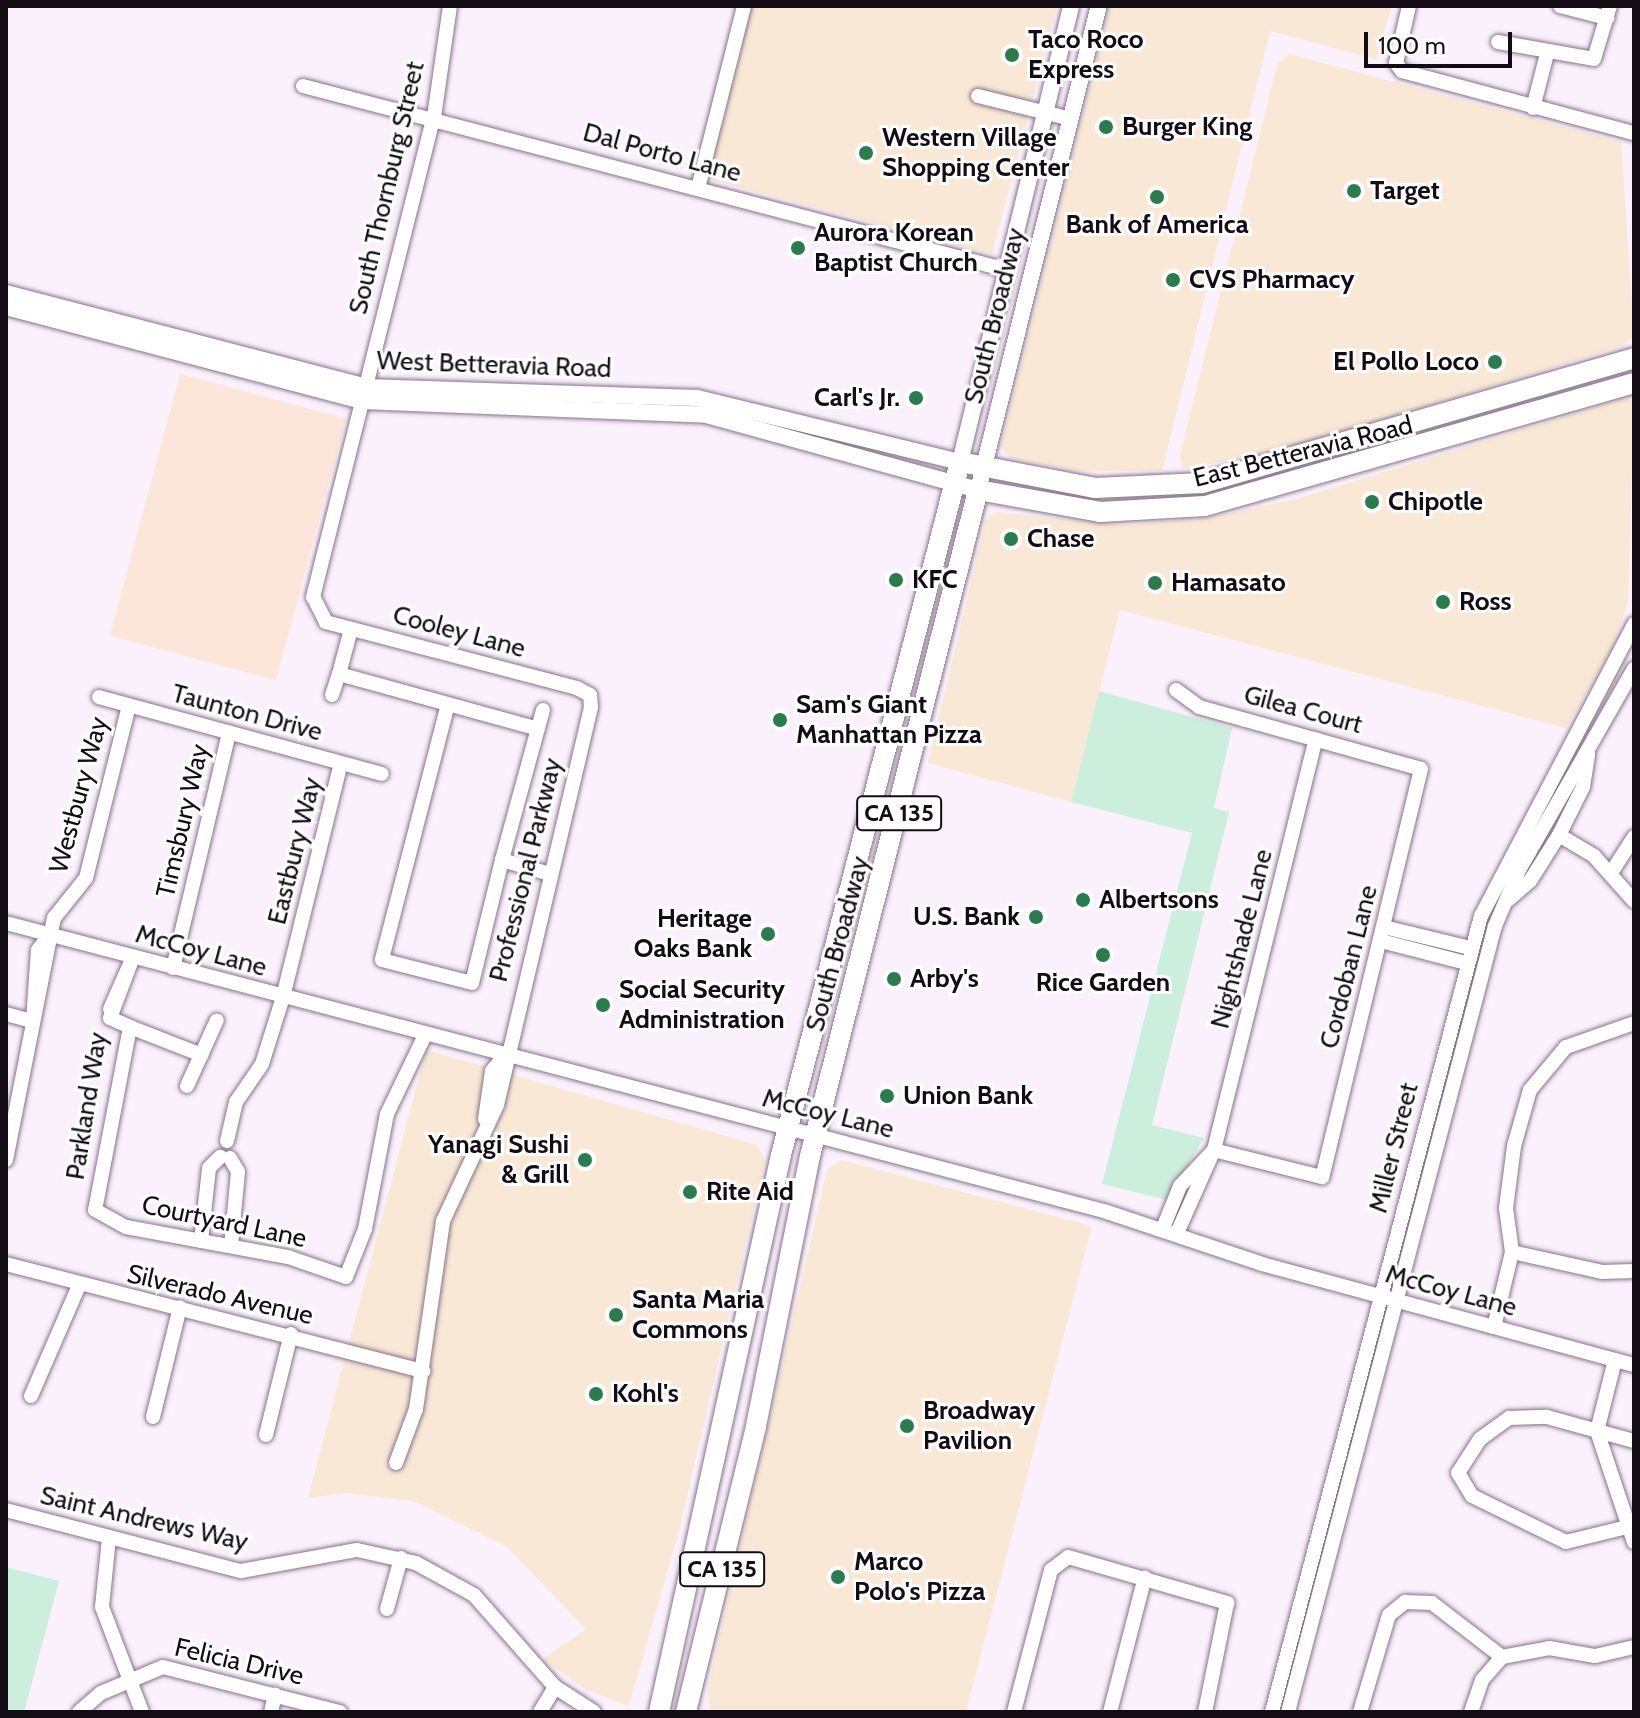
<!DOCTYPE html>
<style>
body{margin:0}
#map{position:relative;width:1640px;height:1718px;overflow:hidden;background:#faf1fc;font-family:Cabin,sans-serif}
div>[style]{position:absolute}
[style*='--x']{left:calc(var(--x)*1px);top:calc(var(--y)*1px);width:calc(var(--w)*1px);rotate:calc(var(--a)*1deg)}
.commercial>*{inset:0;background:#f8e8d5}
.industrial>*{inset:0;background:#fce5d9;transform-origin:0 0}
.green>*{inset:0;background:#ced}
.roads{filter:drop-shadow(0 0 2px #87728a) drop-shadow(0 0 2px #87728a)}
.minor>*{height:14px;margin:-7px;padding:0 7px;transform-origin:7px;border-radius:7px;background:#fff}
.major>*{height:16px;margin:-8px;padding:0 8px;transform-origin:8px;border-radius:8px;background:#fff}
.highway>*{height:20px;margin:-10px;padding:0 10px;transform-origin:10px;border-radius:10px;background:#fff}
.dots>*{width:22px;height:22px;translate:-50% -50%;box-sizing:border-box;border:4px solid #fff;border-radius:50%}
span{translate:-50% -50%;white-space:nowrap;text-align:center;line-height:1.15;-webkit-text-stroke:6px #fff;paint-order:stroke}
.shield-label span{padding:2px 6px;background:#fff;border:2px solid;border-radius:6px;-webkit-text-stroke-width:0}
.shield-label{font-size:24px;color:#130c15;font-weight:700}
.poi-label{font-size:26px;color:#130c15;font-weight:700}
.left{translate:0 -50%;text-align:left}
.right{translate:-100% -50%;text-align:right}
.street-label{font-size:26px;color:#130c15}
.frame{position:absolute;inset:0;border:8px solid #130c15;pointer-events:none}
.scale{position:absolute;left:1364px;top:32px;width:148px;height:36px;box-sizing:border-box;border:4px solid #130c15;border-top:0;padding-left:10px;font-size:24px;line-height:28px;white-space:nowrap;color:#130c15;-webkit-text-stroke:6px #fff;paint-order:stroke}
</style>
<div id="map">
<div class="commercial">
<div style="clip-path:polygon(752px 6px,1057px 6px,992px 254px,704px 178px)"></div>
<div style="clip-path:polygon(1110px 6px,1392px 6px,1376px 59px,1270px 31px,1162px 471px,1080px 471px,1011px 459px,1001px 446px)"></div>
<div style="clip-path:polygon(1289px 54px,1621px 142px,1634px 335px,1623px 346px,1282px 450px,1183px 469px,1180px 455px,1277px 65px)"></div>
<div style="clip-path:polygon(1622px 399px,1634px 400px,1628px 603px,1612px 648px,1566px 728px,1120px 610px,1071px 802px,928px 763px,986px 519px,996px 512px,1125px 525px,1212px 517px,1296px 499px)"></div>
<div style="clip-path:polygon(426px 1050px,757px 1145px,765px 1161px,679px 1531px,629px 1706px,584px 1689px,543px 1659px,586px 1629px,506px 1546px,413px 1501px,346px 1493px,308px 1498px)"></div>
<div style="clip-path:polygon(841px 1160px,1092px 1226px,966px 1712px,711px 1712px,707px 1692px,827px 1170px)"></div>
</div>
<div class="industrial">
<div style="left:180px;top:374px;width:172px;height:271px;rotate:15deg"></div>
</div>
<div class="green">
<div style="clip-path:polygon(1099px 691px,1232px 728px,1214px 808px,1229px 812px,1152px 1125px,1204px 1138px,1167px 1200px,1102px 1184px,1192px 833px,1071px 802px)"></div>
<div style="clip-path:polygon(6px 1567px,59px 1581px,24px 1712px,6px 1712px)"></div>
</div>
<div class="roads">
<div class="minor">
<div style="--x:1409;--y:6;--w:58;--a:102.8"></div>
<div style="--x:1396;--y:63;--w:10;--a:53"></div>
<div style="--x:1402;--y:71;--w:240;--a:15"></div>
<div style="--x:1560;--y:6;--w:49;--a:14.3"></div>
<div style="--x:1498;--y:42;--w:97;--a:10"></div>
<div style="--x:1594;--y:59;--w:55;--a:-73.2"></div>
<div style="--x:303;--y:86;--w:728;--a:14.65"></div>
<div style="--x:978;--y:96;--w:96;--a:13.9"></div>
<div style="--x:1533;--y:108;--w:56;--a:-75.5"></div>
<div style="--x:698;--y:188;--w:188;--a:-75.8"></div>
<div style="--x:351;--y:629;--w:47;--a:104.9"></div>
<div style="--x:339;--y:674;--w:206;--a:15.4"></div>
<div style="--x:1176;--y:690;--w:29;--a:36"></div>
<div style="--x:1199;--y:707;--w:230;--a:15.6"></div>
<div style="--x:1421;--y:769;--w:420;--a:103.6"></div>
<div style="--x:1322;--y:1177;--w:111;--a:-166"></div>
<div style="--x:332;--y:695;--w:22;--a:-72"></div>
<div style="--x:99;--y:697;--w:293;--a:15.2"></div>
<div style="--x:448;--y:704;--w:264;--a:104.5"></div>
<div style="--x:382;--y:960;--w:93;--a:14.3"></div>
<div style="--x:472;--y:983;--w:127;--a:-76.3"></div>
<div style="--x:543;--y:710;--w:156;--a:105.3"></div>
<div style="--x:502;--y:860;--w:50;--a:16.3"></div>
<div style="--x:1559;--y:835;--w:41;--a:31"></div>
<div style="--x:1594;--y:856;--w:60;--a:48.4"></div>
<div style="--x:1611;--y:873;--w:43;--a:-57.4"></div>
<div style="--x:1508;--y:900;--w:29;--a:-41"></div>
<div style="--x:1530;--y:881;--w:54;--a:-57.8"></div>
<div style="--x:1559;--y:835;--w:54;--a:-63.4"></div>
<div style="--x:1583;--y:787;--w:33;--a:-81"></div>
<div style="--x:6;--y:923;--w:1135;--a:14.7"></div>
<div style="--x:1104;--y:1211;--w:167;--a:18.5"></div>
<div style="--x:1262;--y:1264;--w:385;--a:15.2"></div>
<div style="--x:1384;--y:927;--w:89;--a:13.7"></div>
<div style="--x:1381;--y:941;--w:88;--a:14.5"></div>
<div style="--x:173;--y:968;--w:242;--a:-76.6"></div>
<div style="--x:110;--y:1009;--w:57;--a:-66.1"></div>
<div style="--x:6;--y:1014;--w:28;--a:15"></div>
<div style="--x:110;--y:1018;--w:22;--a:24"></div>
<div style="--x:130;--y:1027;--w:186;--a:100.8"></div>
<div style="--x:95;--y:1210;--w:35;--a:29"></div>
<div style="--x:126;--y:1227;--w:165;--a:10.5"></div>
<div style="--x:288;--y:1257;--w:61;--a:19"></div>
<div style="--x:346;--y:1277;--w:52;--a:-68.4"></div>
<div style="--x:365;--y:1229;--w:117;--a:-79.2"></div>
<div style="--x:387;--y:1114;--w:88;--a:-64.3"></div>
<div style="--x:110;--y:1018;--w:65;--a:-69.3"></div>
<div style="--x:33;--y:1021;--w:71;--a:-86"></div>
<div style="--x:38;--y:950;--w:20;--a:-53"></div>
<div style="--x:130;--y:1027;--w:77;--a:21.3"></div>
<div style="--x:187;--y:1086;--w:72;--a:-65.6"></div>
<div style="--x:485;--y:1119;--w:49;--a:-81.7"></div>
<div style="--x:492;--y:1071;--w:19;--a:-51"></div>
<div style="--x:227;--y:1141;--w:40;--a:-77"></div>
<div style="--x:236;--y:1102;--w:46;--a:-55.6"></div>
<div style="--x:262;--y:1064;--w:70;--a:-72.6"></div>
<div style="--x:283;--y:997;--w:241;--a:-76.1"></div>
<div style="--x:230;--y:1158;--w:16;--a:60"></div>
<div style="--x:238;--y:1172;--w:74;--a:95.4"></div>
<div style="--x:6;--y:1160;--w:247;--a:-78.8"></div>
<div style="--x:54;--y:918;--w:51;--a:-51.3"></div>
<div style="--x:86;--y:878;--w:178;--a:-76"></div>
<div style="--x:1163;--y:1228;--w:45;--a:-68"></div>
<div style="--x:1180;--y:1186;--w:48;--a:-46.7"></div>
<div style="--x:1177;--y:1233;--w:91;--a:-66"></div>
<div style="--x:1214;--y:1150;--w:423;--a:-76.1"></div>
<div style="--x:201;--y:1241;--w:73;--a:-83.7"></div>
<div style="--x:209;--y:1168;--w:16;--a:-45"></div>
<div style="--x:1512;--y:1252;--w:92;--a:12.5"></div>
<div style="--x:1602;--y:1272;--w:32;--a:-2"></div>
<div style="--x:6;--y:1264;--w:431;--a:14.4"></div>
<div style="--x:1494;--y:1327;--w:77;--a:-76.5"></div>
<div style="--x:1512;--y:1252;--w:44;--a:-97.8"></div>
<div style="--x:1506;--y:1208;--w:63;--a:-82.6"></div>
<div style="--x:1514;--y:1146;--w:58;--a:-74.1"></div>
<div style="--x:1530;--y:1090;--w:56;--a:-50.1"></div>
<div style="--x:1566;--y:1047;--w:72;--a:-19.4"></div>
<div style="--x:1615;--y:1360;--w:73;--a:104.2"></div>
<div style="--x:1597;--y:1431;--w:117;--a:71.6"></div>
<div style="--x:31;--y:1396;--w:118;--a:-66.5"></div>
<div style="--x:153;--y:1417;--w:113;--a:-76.2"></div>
<div style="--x:266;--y:1435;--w:104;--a:-76.1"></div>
<div style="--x:396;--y:1463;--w:58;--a:-69.7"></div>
<div style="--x:416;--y:1409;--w:190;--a:-81.8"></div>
<div style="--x:443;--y:1221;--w:128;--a:-65"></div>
<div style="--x:497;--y:1105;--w:408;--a:-76.7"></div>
<div style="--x:591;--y:708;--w:13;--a:-94"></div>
<div style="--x:590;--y:695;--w:15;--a:-152"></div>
<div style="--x:577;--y:688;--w:260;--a:-165.3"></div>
<div style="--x:326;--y:622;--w:28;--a:-117"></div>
<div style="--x:313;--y:597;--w:495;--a:-75.9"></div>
<div style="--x:434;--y:117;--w:112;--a:-81.8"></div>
<div style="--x:6;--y:1510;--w:243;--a:14.6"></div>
<div style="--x:241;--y:1571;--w:118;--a:-10.3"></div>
<div style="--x:357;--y:1550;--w:60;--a:12.4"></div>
<div style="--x:416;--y:1563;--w:66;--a:28.9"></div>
<div style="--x:474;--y:1595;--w:123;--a:48.6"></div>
<div style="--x:555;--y:1687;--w:46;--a:32.7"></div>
<div style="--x:1627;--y:1527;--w:63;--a:166.2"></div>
<div style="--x:1566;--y:1542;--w:105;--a:-153.9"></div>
<div style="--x:1472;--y:1496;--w:27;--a:-121"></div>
<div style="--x:1458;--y:1473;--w:40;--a:-57.1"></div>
<div style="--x:1480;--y:1439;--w:36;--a:-36"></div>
<div style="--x:1509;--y:1418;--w:38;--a:-2"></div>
<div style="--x:1547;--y:1417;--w:90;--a:15.4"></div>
<div style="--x:109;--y:1538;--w:69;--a:95.8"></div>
<div style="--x:102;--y:1607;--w:112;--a:69.1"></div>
<div style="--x:387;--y:1609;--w:53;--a:-74.6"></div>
<div style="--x:79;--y:1712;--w:29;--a:-41"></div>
<div style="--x:101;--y:1693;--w:67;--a:-22.8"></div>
<div style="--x:163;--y:1667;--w:183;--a:14.3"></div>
<div style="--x:271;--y:1712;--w:18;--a:-77"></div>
<div style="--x:540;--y:1712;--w:29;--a:-59"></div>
<div style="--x:1014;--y:1712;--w:147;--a:-75.4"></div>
<div style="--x:1051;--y:1570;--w:21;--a:-37"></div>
<div style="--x:1068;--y:1557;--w:166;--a:16.1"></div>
<div style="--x:1227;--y:1603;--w:111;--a:101.4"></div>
<div style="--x:1110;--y:1712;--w:139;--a:-75.5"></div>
<div style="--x:1272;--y:1712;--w:823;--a:-75.29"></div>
<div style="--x:1481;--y:916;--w:330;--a:-62.3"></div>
<div style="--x:1288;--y:1712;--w:813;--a:-75.25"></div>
<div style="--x:1495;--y:926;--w:59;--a:-66.9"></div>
<div style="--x:1518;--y:872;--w:234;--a:-60.3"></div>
<div style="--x:1360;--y:1712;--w:101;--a:-73.4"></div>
<div style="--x:1389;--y:1615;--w:21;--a:-39"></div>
<div style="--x:1405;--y:1602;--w:27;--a:2"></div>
<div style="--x:1432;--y:1603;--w:88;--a:37.6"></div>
<div style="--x:1471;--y:1712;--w:34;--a:-71"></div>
<div style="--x:1482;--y:1680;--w:30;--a:-49"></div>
<div style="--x:1502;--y:1657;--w:48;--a:-10.8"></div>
<div style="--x:1549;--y:1648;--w:47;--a:9.9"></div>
<div style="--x:1595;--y:1656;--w:40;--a:-13"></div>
</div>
<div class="major">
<div style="--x:6;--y:293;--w:372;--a:14.6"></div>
<div style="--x:366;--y:387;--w:331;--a:1.9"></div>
<div style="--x:697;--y:398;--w:271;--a:13.7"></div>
<div style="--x:960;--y:462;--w:469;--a:-76.3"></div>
<div style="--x:6;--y:307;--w:369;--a:14.8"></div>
<div style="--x:363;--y:401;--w:343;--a:2.3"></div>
<div style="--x:706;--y:415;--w:282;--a:15.4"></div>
<div style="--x:978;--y:490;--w:499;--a:-76"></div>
</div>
<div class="highway">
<div style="--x:659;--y:1712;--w:570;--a:-77.65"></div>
<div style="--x:781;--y:1155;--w:716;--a:-75.52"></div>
<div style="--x:960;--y:462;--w:137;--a:10.9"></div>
<div style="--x:1095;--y:488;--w:107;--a:-2.7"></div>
<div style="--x:1202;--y:483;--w:450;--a:-16.1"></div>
<div style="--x:686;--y:1712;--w:294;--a:-76.2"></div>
<div style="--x:756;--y:1426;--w:275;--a:-78.7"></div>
<div style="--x:810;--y:1156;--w:687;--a:-75.84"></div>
<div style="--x:978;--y:490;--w:124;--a:10.2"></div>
<div style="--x:1100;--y:512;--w:105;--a:-3.3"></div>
<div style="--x:1205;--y:506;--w:446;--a:-16"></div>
</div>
</div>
<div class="dots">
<div style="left:1012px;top:55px;background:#2a7c4e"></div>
<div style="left:1106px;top:127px;background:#2a7c4e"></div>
<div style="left:866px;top:153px;background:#2a7c4e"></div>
<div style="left:1354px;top:191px;background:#2a7c4e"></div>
<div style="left:1157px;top:197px;background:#2a7c4e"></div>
<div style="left:798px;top:248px;background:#2a7c4e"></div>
<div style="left:1173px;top:280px;background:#2a7c4e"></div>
<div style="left:1495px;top:362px;background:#2a7c4e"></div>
<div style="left:916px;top:398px;background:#2a7c4e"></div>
<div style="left:1372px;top:502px;background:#2a7c4e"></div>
<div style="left:1011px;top:539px;background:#2a7c4e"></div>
<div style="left:896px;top:580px;background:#2a7c4e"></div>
<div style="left:1155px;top:583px;background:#2a7c4e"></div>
<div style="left:1443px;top:602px;background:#2a7c4e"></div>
<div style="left:780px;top:720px;background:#2a7c4e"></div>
<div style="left:1083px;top:900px;background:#2a7c4e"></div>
<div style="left:1036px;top:917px;background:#2a7c4e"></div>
<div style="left:768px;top:934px;background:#2a7c4e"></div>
<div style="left:1103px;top:955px;background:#2a7c4e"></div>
<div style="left:894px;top:979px;background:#2a7c4e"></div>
<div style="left:603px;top:1005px;background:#2a7c4e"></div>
<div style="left:887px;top:1096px;background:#2a7c4e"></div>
<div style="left:585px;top:1160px;background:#2a7c4e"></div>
<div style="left:690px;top:1192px;background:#2a7c4e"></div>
<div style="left:616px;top:1315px;background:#2a7c4e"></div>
<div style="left:596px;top:1394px;background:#2a7c4e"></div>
<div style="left:907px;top:1426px;background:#2a7c4e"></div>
<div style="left:838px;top:1577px;background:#2a7c4e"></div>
</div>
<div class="shield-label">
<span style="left:899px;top:813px">CA 135</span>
<span style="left:722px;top:1569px">CA 135</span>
</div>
<div class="poi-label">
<span class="left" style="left:1028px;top:55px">Taco Roco<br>Express</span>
<span class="left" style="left:1122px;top:127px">Burger King</span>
<span class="left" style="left:882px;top:153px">Western Village<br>Shopping Center</span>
<span class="left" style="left:1370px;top:191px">Target</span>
<span style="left:1157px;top:225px">Bank of America</span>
<span class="left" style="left:814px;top:248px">Aurora Korean<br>Baptist Church</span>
<span class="left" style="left:1189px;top:280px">CVS Pharmacy</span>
<span class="right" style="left:1479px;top:362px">El Pollo Loco</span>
<span class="right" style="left:900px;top:398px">Carl's Jr.</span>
<span class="left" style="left:1388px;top:502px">Chipotle</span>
<span class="left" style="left:1027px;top:539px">Chase</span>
<span class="left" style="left:912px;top:580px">KFC</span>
<span class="left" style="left:1171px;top:583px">Hamasato</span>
<span class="left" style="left:1459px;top:602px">Ross</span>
<span class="left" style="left:796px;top:720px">Sam's Giant<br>Manhattan Pizza</span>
<span class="left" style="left:1099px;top:900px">Albertsons</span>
<span class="right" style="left:1020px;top:917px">U.S. Bank</span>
<span class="right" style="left:752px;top:934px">Heritage<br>Oaks Bank</span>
<span class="left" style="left:910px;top:979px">Arby's</span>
<span style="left:1103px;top:983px">Rice Garden</span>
<span class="left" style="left:619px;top:1005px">Social Security<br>Administration</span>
<span class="left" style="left:903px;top:1096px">Union Bank</span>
<span class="right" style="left:569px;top:1160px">Yanagi Sushi<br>&amp; Grill</span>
<span class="left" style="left:706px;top:1192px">Rite Aid</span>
<span class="left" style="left:632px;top:1315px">Santa Maria<br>Commons</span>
<span class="left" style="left:612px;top:1394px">Kohl's</span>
<span class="left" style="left:923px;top:1426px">Broadway<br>Pavilion</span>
<span class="left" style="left:854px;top:1577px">Marco<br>Polo's Pizza</span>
</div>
<div class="street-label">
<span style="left:662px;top:153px;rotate:15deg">Dal Porto Lane</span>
<span style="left:387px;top:188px;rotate:-77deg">South Thornburg Street</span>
<span style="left:995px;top:316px;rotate:-76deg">South Broadway</span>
<span style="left:494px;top:365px;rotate:2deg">West Betteravia Road</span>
<span style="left:1303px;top:452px;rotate:-14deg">East Betteravia Road</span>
<span style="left:459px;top:632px;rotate:15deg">Cooley Lane</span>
<span style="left:1303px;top:710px;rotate:15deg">Gilea Court</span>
<span style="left:247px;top:713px;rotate:15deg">Taunton Drive</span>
<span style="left:79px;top:795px;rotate:-75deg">Westbury Way</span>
<span style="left:183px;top:821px;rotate:-77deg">Timsbury Way</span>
<span style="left:295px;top:851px;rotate:-76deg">Eastbury Way</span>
<span style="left:526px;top:870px;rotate:-76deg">Professional Parkway</span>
<span style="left:1242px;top:939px;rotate:-76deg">Nightshade Lane</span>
<span style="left:838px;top:944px;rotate:-75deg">South Broadway</span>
<span style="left:201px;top:951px;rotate:15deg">McCoy Lane</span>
<span style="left:1349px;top:967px;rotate:-76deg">Cordoban Lane</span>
<span style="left:87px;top:1106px;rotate:-81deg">Parkland Way</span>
<span style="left:828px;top:1114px;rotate:14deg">McCoy Lane</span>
<span style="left:1394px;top:1148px;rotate:-76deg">Miller Street</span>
<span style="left:224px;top:1222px;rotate:12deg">Courtyard Lane</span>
<span style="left:1451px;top:1291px;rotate:15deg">McCoy Lane</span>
<span style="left:220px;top:1295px;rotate:13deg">Silverado Avenue</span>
<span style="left:144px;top:1519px;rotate:13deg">Saint Andrews Way</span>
<span style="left:239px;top:1662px;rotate:13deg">Felicia Drive</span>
</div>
<div class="frame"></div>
<div class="scale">100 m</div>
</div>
